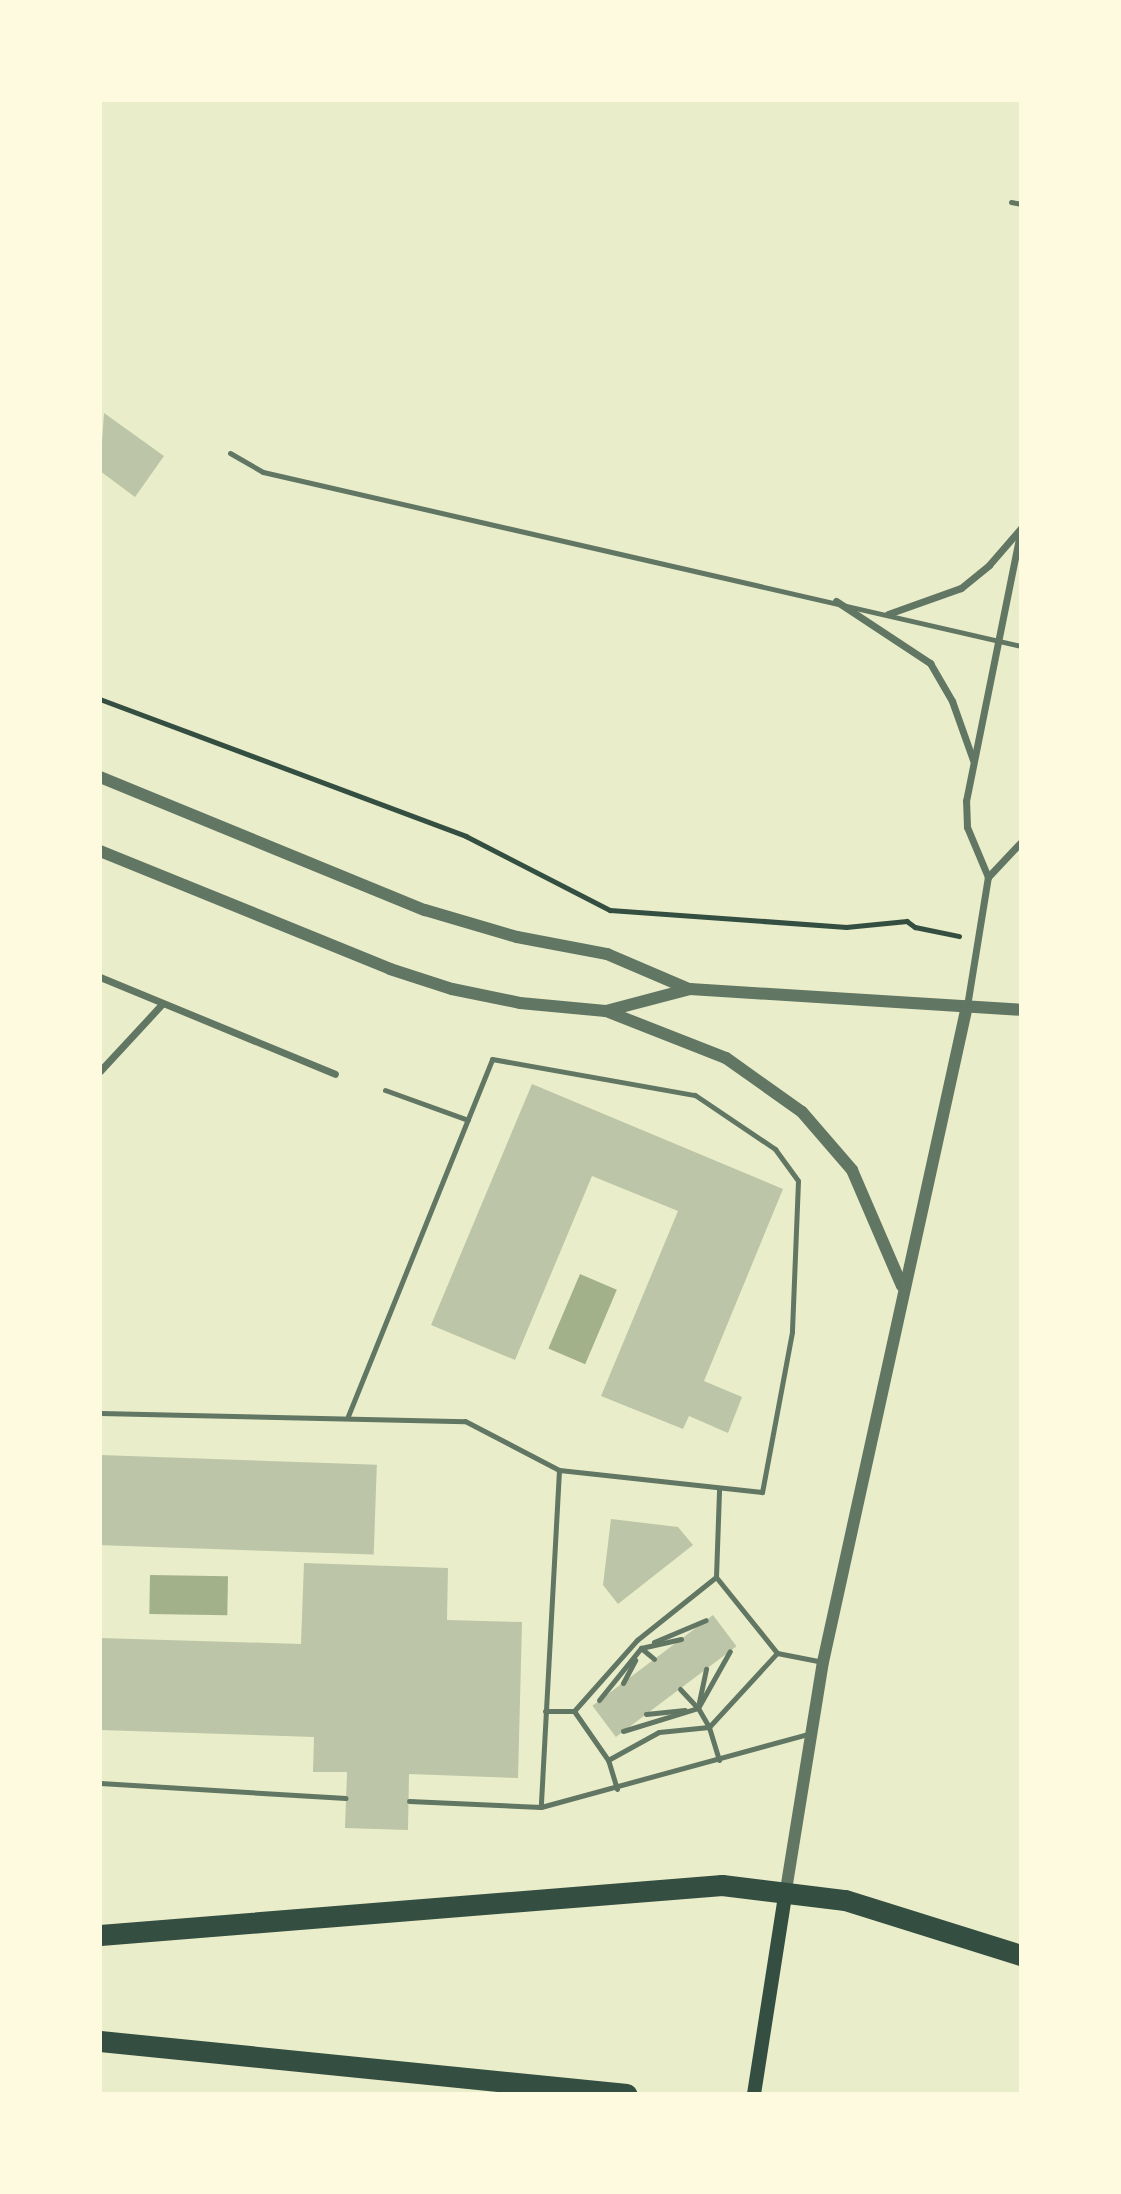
<!DOCTYPE html>
<style>
body{margin:0}
#map{position:relative;width:1121px;height:2194px;overflow:hidden;background:#e9edc9;font-family:"Open Sans",sans-serif}
div>[style]{position:absolute}
[style*='--x']{left:calc(var(--x)*1px);top:calc(var(--y)*1px);width:calc(var(--w)*1px);rotate:calc(var(--a)*1deg)}
.water>*{inset:0;background:#a3b18a;transform-origin:0 0}
.building>*{inset:0;background:#bcc5a7;transform-origin:0 0}
.path>*{height:4.5px;margin:-2.25px;padding:0 2.25px;transform-origin:2.25px;border-radius:2.25px;background:#344e41}
.service>*{height:5px;margin:-2.5px;padding:0 2.5px;transform-origin:2.5px;border-radius:2.5px;background:#617663}
.minor>*{height:7px;margin:-3.5px;padding:0 3.5px;transform-origin:3.5px;border-radius:3.5px;background:#617663}
.tertiary>*{height:12px;margin:-6px;padding:0 6px;transform-origin:6px;border-radius:6px;background:#617663}
.secondary>*{height:14px;margin:-7px;padding:0 7px;transform-origin:7px;border-radius:7px;background:#344e41}
.motorway>*{height:21px;margin:-10.5px;padding:0 10.5px;transform-origin:10.5px;border-radius:10.5px;background:#344e41}
span{translate:-50% -50%;white-space:nowrap;text-align:center;line-height:1.15;-webkit-text-stroke:7px #fefae0;paint-order:stroke}
.frame{position:absolute;inset:0;border:102px solid #fefae0;pointer-events:none}
</style>
<div id="map">
<div class="water">
<div style="left:580px;top:1274px;width:40px;height:81px;rotate:23deg"></div>
<div style="left:150px;top:1575px;width:78px;height:39px;rotate:1deg"></div>
</div>
<div class="building">
<div style="clip-path:polygon(104px 413px,164px 456px,135px 497px,100px 471px)"></div>
<div style="clip-path:polygon(532px 1084px,783px 1189px,704px 1381px,742px 1397px,728px 1433px,689px 1416px,683px 1429px,601px 1396px,678px 1211px,592px 1176px,515px 1360px,431px 1325px)"></div>
<div style="left:100px;top:1455px;width:277px;height:90px;rotate:2deg"></div>
<div style="clip-path:polygon(611px 1519px,678px 1527px,693px 1545px,618px 1604px,603px 1585px)"></div>
<div style="clip-path:polygon(304px 1563px,448px 1568px,447px 1620px,522px 1622px,518px 1778px,409px 1774px,408px 1830px,345px 1828px,347px 1772px,313px 1772px,314px 1737px,100px 1730px,100px 1638px,301px 1644px)"></div>
<div style="left:713px;top:1615px;width:39px;height:151px;rotate:53deg"></div>
</div>
<div class="path">
<div style="--x:100;--y:699;--w:391;--a:20.5"></div>
<div style="--x:466;--y:836;--w:162;--a:27.2"></div>
<div style="--x:610;--y:910;--w:237;--a:4.1"></div>
<div style="--x:846;--y:927;--w:61;--a:-5.6"></div>
<div style="--x:907;--y:921;--w:10;--a:37"></div>
<div style="--x:915;--y:927;--w:45;--a:11.6"></div>
</div>
<div class="service">
<div style="--x:1011;--y:202;--w:10;--a:11"></div>
<div style="--x:230;--y:453;--w:38;--a:30"></div>
<div style="--x:263;--y:472;--w:778;--a:12.93"></div>
<div style="--x:385;--y:1090;--w:88;--a:19.9"></div>
<div style="--x:100;--y:1413;--w:365;--a:1.3"></div>
<div style="--x:465;--y:1421;--w:106;--a:27.5"></div>
<div style="--x:559;--y:1470;--w:337;--a:93.1"></div>
<div style="--x:541;--y:1807;--w:280;--a:-15.3"></div>
<div style="--x:348;--y:1416;--w:385;--a:-68"></div>
<div style="--x:492;--y:1059;--w:206;--a:10.1"></div>
<div style="--x:695;--y:1095;--w:97;--a:34"></div>
<div style="--x:775;--y:1149;--w:39;--a:54"></div>
<div style="--x:798;--y:1181;--w:151;--a:92.3"></div>
<div style="--x:792;--y:1332;--w:163;--a:100.6"></div>
<div style="--x:762;--y:1492;--w:204;--a:-173.8"></div>
<div style="--x:716;--y:1577;--w:88;--a:-88"></div>
<div style="--x:654;--y:1642;--w:56;--a:-22.9"></div>
<div style="--x:641;--y:1648;--w:17;--a:40"></div>
<div style="--x:623;--y:1683;--w:26;--a:-62"></div>
<div style="--x:680;--y:1689;--w:26;--a:47"></div>
<div style="--x:599;--y:1700;--w:67;--a:-51.1"></div>
<div style="--x:641;--y:1648;--w:41;--a:-12.7"></div>
<div style="--x:699;--y:1702;--w:34;--a:-78"></div>
<div style="--x:545;--y:1711;--w:29;--a:0"></div>
<div style="--x:574;--y:1711;--w:95;--a:-48.4"></div>
<div style="--x:637;--y:1640;--w:101;--a:-38.6"></div>
<div style="--x:716;--y:1577;--w:97;--a:51.2"></div>
<div style="--x:777;--y:1653;--w:47;--a:11.1"></div>
<div style="--x:574;--y:1711;--w:60;--a:55.2"></div>
<div style="--x:646;--y:1714;--w:39;--a:-6"></div>
<div style="--x:623;--y:1731;--w:78;--a:-17"></div>
<div style="--x:719;--y:1760;--w:34;--a:-107"></div>
<div style="--x:709;--y:1727;--w:100;--a:-47.4"></div>
<div style="--x:100;--y:1783;--w:246;--a:3.5"></div>
<div style="--x:617;--y:1789;--w:30;--a:-107"></div>
<div style="--x:608;--y:1760;--w:58;--a:-28.8"></div>
<div style="--x:659;--y:1732;--w:50;--a:-5.7"></div>
<div style="--x:709;--y:1727;--w:22;--a:-120"></div>
<div style="--x:698;--y:1708;--w:65;--a:-60.7"></div>
<div style="--x:409;--y:1801;--w:132;--a:2.6"></div>
</div>
<div class="minor">
<div style="--x:836;--y:601;--w:113;--a:33.4"></div>
<div style="--x:930;--y:663;--w:44;--a:59.9"></div>
<div style="--x:952;--y:701;--w:63;--a:70.4"></div>
<div style="--x:888;--y:614;--w:77;--a:-19.6"></div>
<div style="--x:961;--y:588;--w:36;--a:-39"></div>
<div style="--x:989;--y:565;--w:49;--a:-49.1"></div>
<div style="--x:988;--y:877;--w:54;--a:-112.8"></div>
<div style="--x:967;--y:827;--w:26;--a:-92"></div>
<div style="--x:966;--y:801;--w:278;--a:-78.6"></div>
<div style="--x:100;--y:977;--w:254;--a:22.4"></div>
<div style="--x:967;--y:1006;--w:131;--a:-80.8"></div>
<div style="--x:988;--y:877;--w:48;--a:-46.7"></div>
<div style="--x:100;--y:1071;--w:91;--a:-47.2"></div>
</div>
<div class="tertiary">
<div style="--x:100;--y:777;--w:351;--a:22.3"></div>
<div style="--x:425;--y:910;--w:96;--a:16.4"></div>
<div style="--x:517;--y:937;--w:92;--a:10.7"></div>
<div style="--x:607;--y:954;--w:89;--a:23.1"></div>
<div style="--x:100;--y:851;--w:313;--a:22.1"></div>
<div style="--x:390;--y:969;--w:65;--a:17.9"></div>
<div style="--x:452;--y:989;--w:69;--a:11.6"></div>
<div style="--x:520;--y:1003;--w:86;--a:5.3"></div>
<div style="--x:606;--y:1011;--w:87;--a:-14.7"></div>
<div style="--x:690;--y:989;--w:332;--a:3.6"></div>
<div style="--x:606;--y:1011;--w:129;--a:21.4"></div>
<div style="--x:726;--y:1058;--w:93;--a:35.4"></div>
<div style="--x:802;--y:1112;--w:77;--a:49.2"></div>
<div style="--x:852;--y:1170;--w:126;--a:66.7"></div>
<div style="--x:786;--y:1890;--w:231;--a:-80.8"></div>
<div style="--x:823;--y:1662;--w:672;--a:-77.62"></div>
</div>
<div class="secondary">
<div style="--x:754;--y:2094;--w:206;--a:-81.1"></div>
</div>
<div class="motorway">
<div style="--x:100;--y:1935;--w:624;--a:-4.6"></div>
<div style="--x:722;--y:1885;--w:124;--a:7"></div>
<div style="--x:845;--y:1900;--w:184;--a:17.4"></div>
<div style="--x:100;--y:2041;--w:529;--a:5.75"></div>
</div>
<div class="frame"></div>
</div>
